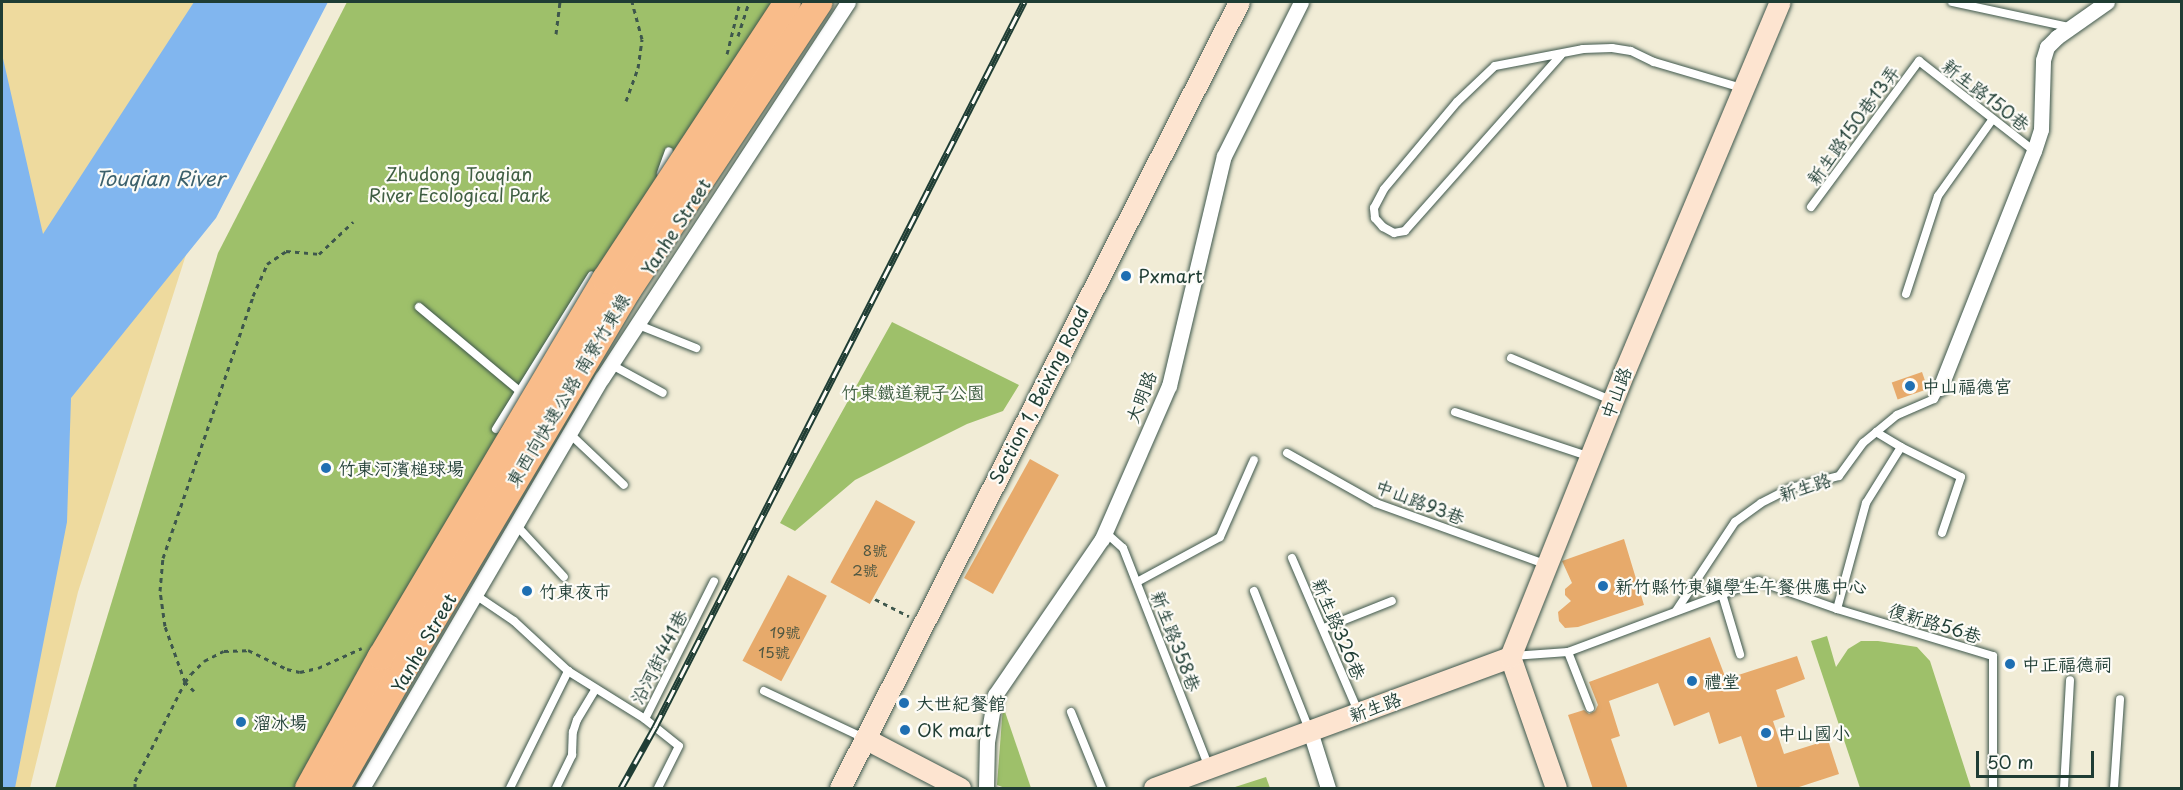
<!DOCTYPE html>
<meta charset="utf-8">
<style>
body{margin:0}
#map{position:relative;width:2183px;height:790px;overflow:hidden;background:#f1ecd6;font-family:"Playpen Sans","LXGW WenKai TC",sans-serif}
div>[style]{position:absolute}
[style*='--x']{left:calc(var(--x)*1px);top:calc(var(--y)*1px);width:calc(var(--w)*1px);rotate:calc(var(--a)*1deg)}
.green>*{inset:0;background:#9ec06a}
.sand>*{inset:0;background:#eeda9e}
.water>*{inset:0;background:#81b6ef}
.building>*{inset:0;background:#e7aa6b;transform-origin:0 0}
.path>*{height:3px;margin-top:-1.5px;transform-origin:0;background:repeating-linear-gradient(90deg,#3e574c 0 4.5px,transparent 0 9px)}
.roads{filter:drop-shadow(0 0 2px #3e574c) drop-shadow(0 0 2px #3e574c)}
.lane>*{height:8px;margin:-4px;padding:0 4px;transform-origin:4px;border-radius:4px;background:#fff}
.street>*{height:15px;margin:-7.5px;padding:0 7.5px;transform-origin:7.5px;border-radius:7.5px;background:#fff}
.secondary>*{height:21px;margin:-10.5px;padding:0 10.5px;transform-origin:10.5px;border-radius:10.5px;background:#fde4d0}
.rail>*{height:7px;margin-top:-3.5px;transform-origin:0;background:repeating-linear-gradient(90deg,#fdfcf7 0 14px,#1f3d34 0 28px);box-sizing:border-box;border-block:2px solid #1f3d34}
.bridges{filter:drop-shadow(0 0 2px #3e574c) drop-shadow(0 0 2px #3e574c)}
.highway-bridge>*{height:27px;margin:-13.5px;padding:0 13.5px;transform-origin:13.5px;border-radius:13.5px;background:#f9bc8a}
.dots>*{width:16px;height:16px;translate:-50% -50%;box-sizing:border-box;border:3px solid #fdfcf7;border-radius:50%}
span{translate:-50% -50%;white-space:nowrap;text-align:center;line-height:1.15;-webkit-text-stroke:4.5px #fdfcf7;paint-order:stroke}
.number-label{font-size:15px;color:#515842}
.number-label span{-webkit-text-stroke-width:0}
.street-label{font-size:18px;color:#1f3d34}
.park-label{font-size:18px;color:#3f5e42}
.poi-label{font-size:18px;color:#1f3d34}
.left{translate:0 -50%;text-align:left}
.water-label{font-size:20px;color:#3c616c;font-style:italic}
.frame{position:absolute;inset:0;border:3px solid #1f3d34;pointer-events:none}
.scale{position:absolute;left:1976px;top:751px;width:118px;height:27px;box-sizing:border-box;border:3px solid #1f3d34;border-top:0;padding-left:8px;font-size:18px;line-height:21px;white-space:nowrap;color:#1f3d34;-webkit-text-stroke:4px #fdfcf7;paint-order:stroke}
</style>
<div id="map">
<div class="green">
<div style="clip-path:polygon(347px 2px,793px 2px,315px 788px,55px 788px,218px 253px)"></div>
<div style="clip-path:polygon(892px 322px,1019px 385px,1003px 411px,967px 424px,855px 480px,795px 531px,780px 523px)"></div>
<div style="clip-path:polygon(1827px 636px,1836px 667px,1848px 649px,1861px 641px,1878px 641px,1917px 647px,1930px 661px,1971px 788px,1860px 788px,1811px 641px)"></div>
<div style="clip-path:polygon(1003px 706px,1031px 788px,1005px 788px,997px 785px)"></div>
<div style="clip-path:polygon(1266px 777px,1270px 788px,1232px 788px)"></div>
</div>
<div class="sand">
<div style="clip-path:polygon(2px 2px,321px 2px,199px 214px,78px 592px,30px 788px,2px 788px)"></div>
</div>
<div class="water">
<div style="clip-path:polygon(194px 2px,328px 2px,216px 218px,71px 398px,67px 522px,15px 788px,2px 788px,2px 54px,43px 234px)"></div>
</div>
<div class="building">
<div style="left:1922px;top:372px;width:18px;height:32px;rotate:71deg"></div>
<div style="left:1030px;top:459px;width:33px;height:136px;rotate:29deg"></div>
<div style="left:876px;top:500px;width:45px;height:94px;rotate:29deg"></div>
<div style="clip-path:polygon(1624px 539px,1644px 605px,1578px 627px,1565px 628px,1559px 621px,1558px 612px,1571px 601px,1565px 595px,1565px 589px,1572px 583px,1562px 561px)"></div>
<div style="left:788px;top:575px;width:44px;height:97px;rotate:28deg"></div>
<div style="clip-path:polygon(1710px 637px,1726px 679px,1797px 656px,1805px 679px,1776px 690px,1785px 717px,1773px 721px,1784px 754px,1828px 740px,1839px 774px,1793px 789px,1758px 789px,1741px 736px,1719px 744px,1709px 712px,1674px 726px,1658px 683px,1598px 705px,1609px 701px,1620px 736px,1611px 739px,1628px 789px,1593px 789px,1568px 715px,1584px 710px,1589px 714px,1595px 711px,1598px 705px,1589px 682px)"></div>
</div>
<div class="path">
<div style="--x:556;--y:34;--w:32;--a:-83"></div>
<div style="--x:738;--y:36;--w:36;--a:-72"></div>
<div style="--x:727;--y:54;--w:54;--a:-76"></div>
<div style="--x:626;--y:101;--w:35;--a:-70"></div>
<div style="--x:638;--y:68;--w:29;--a:-82"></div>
<div style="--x:642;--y:39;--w:38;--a:-105"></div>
<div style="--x:875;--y:599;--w:38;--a:27"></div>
<div style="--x:194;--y:691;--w:13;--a:-135"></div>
<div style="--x:185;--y:682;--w:10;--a:-53"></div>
<div style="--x:191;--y:674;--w:18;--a:-45"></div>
<div style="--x:204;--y:661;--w:22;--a:-27"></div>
<div style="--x:224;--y:651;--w:24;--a:-2"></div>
<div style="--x:248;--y:650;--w:43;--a:26"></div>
<div style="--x:287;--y:669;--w:13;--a:13"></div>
<div style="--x:300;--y:672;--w:18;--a:-13"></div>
<div style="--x:318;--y:668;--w:48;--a:-24.4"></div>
<div style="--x:135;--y:788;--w:7;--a:-90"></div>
<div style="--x:135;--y:781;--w:111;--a:-63.2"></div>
<div style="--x:185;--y:682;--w:59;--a:-109.7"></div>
<div style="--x:165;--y:626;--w:35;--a:-98"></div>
<div style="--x:160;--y:591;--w:33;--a:-85"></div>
<div style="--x:163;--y:558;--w:277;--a:-71"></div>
<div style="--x:253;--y:296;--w:35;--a:-66"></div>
<div style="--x:267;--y:264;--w:23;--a:-34"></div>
<div style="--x:286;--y:251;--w:33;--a:5"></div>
<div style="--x:319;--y:254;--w:47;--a:-43.3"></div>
</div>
<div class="roads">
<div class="lane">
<div style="--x:1952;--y:2;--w:120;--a:12.1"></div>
<div style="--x:1561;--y:55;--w:235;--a:131.6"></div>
<div style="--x:1405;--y:231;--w:11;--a:170"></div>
<div style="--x:1394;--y:233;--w:13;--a:-151"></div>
<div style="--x:1383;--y:227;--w:12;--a:-132"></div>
<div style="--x:1375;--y:218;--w:10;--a:-96"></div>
<div style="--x:1374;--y:208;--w:21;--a:-62"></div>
<div style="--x:1384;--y:189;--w:114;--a:-50"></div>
<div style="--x:1457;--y:102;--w:52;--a:-43.5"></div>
<div style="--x:1495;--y:66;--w:90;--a:-10.9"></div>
<div style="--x:1583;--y:49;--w:29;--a:-2"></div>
<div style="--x:1612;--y:48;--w:19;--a:9"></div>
<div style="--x:1631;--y:51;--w:25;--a:26"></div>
<div style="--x:1654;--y:62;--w:92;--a:16.5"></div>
<div style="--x:661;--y:173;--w:23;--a:-70"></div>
<div style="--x:1811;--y:207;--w:182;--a:-53.5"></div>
<div style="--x:1919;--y:61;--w:146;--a:38"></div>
<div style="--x:1906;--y:294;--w:103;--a:-71.9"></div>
<div style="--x:1938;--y:196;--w:93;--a:-54.6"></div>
<div style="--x:419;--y:307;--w:134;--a:39.9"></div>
<div style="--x:636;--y:324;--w:65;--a:21.8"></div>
<div style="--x:1511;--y:358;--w:108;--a:22.8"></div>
<div style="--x:610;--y:364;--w:60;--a:28.7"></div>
<div style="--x:1455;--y:412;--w:142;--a:18.4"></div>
<div style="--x:496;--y:429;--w:181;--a:-58.1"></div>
<div style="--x:570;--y:434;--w:74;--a:43.4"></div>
<div style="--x:1901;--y:447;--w:67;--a:26.6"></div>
<div style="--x:1961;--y:477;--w:59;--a:108.7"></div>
<div style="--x:1287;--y:453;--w:102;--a:29.3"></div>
<div style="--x:1376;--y:503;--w:182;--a:19.9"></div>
<div style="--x:517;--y:526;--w:69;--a:47.3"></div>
<div style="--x:1105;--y:532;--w:24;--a:42"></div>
<div style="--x:1123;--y:548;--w:235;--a:68.6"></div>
<div style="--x:1292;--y:558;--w:167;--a:66.7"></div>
<div style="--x:1137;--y:582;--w:94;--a:-28.5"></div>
<div style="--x:1220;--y:537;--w:84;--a:-66.2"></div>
<div style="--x:1254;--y:591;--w:149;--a:68.3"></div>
<div style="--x:474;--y:594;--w:48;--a:34"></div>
<div style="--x:514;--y:621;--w:74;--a:42.8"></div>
<div style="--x:568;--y:671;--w:91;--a:31.9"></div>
<div style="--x:645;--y:719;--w:43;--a:38.5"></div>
<div style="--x:679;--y:746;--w:47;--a:116.6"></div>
<div style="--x:1722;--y:594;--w:63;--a:73.3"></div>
<div style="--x:1837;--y:609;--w:110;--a:-74.7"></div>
<div style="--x:1866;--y:503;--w:66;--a:-58"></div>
<div style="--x:1901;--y:447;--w:29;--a:-149"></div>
<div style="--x:1676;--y:611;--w:107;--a:-56.5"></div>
<div style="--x:1735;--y:522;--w:32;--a:-36"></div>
<div style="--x:1761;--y:503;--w:34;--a:-27"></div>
<div style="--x:1791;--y:488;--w:49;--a:-14"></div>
<div style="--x:1839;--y:476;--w:41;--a:-54"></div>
<div style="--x:1863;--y:443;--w:44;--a:-39.5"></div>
<div style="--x:1897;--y:415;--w:40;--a:-23.4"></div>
<div style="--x:1934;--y:399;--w:13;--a:-61"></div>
<div style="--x:1324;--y:628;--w:73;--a:-21.7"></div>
<div style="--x:1568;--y:652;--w:60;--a:68.6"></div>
<div style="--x:1513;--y:656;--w:55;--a:-4.2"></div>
<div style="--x:1568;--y:652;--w:203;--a:-20.5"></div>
<div style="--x:1758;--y:581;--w:84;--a:19.5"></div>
<div style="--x:1837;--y:609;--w:163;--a:16.8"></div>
<div style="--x:1993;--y:656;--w:132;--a:90"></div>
<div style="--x:764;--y:691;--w:110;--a:25.2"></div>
<div style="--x:1071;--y:712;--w:82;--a:67.8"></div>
<div style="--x:645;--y:719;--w:154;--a:-63.4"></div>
<div style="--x:510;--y:788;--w:131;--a:-63.6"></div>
<div style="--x:556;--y:788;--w:37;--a:-64"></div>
<div style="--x:572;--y:755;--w:23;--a:-88"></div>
<div style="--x:573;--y:732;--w:13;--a:-72"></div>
<div style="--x:577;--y:720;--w:35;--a:-59"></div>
<div style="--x:2064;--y:788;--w:108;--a:-86.8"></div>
<div style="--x:2114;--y:788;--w:89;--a:-86.1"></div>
</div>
<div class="street">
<div style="--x:1940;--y:388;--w:255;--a:-68.4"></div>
<div style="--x:2034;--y:151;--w:23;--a:-72"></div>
<div style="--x:2041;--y:129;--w:69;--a:-88.3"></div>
<div style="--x:2043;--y:60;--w:14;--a:-73"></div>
<div style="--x:2047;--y:47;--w:14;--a:-45"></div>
<div style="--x:2057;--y:37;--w:61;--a:-35"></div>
<div style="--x:1310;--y:731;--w:60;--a:72.5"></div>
<div style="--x:362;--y:788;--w:475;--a:-59.7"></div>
<div style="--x:602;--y:378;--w:449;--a:-56.8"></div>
<div style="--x:986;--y:788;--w:46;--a:-88.8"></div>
<div style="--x:987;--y:742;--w:48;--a:-80.3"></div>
<div style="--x:995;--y:695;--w:189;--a:-55.6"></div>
<div style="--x:1102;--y:539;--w:167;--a:-66.4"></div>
<div style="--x:1169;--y:386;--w:236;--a:-76.6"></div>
<div style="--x:1224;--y:156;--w:172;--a:-63.4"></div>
</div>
<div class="secondary">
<div style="--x:866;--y:739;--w:106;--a:27.5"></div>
<div style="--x:840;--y:788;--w:881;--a:-63.09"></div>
<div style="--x:1154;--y:788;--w:379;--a:-20.2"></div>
<div style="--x:1556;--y:788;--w:139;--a:-109.3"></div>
<div style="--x:1510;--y:657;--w:309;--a:-68.2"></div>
<div style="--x:1625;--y:370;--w:399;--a:-67.2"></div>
</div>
</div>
<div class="rail">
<div style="--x:621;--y:788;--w:70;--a:-60.9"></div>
<div style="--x:655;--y:727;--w:814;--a:-63.03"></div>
</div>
<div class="bridges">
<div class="highway-bridge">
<div style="--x:308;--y:788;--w:151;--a:-61.1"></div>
<div style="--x:381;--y:656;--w:439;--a:-59.3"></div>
<div style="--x:605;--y:279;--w:331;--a:-56.7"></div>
<div style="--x:335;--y:788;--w:139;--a:-60.3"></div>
<div style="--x:404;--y:667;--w:438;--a:-59.4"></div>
<div style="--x:627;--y:290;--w:346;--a:-56.4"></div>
</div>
</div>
<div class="dots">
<div style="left:1126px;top:276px;background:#1f6fb2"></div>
<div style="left:1910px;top:386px;background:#1f6fb2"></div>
<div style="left:326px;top:468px;background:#1f6fb2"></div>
<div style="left:1603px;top:586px;background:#1f6fb2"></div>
<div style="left:527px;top:591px;background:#1f6fb2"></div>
<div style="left:2010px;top:664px;background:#1f6fb2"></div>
<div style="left:1692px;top:681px;background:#1f6fb2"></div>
<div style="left:904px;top:703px;background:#1f6fb2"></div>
<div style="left:241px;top:722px;background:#1f6fb2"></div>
<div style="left:905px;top:730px;background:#1f6fb2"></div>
<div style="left:1766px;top:733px;background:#1f6fb2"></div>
</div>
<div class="number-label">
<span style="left:875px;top:550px">8號</span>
<span style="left:865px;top:570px">2號</span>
<span style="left:785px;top:632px">19號</span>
<span style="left:774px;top:652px">15號</span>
</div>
<div class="street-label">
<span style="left:1986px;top:95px;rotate:38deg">新生路150巷</span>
<span style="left:1853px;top:125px;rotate:-54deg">新生路150巷13弄</span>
<span style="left:676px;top:227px;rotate:-57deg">Yanhe Street</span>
<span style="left:568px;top:390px;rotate:-59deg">東西向快速公路 南寮竹東線</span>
<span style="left:1616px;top:393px;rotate:-69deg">中山路</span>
<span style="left:1039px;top:395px;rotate:-63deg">Section 1, Beixing Road</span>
<span style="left:1141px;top:397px;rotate:-69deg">大明路</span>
<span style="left:1805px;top:487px;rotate:-18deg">新生路</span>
<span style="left:1420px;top:502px;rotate:21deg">中山路93巷</span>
<span style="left:1935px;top:623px;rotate:17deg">復新路56巷</span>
<span style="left:1339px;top:629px;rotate:67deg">新生路326巷</span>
<span style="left:1176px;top:641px;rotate:69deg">新生路358巷</span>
<span style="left:424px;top:643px;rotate:-60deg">Yanhe Street</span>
<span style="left:659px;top:657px;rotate:-63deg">沿河街441巷</span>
<span style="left:1375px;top:707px;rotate:-20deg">新生路</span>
</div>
<div class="park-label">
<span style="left:459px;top:185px">Zhudong Touqian<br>River Ecological Park</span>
<span style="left:913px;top:392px">竹東鐵道親子公園</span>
</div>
<div class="poi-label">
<span class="left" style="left:1138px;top:276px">Pxmart</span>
<span class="left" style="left:1922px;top:386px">中山福德宮</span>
<span class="left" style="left:338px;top:468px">竹東河濱槌球場</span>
<span class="left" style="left:1615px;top:586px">新竹縣竹東鎮學生午餐供應中心</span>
<span class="left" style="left:539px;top:591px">竹東夜市</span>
<span class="left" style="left:2022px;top:664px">中正福德祠</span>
<span class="left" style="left:1704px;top:681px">禮堂</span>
<span class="left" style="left:916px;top:703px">大世紀餐館</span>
<span class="left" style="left:253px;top:722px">溜冰場</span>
<span class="left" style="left:917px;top:730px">OK mart</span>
<span class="left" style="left:1778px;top:733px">中山國小</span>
</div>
<div class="water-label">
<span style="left:160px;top:178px">Touqian River</span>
</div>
<div class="frame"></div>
<div class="scale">50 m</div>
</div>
